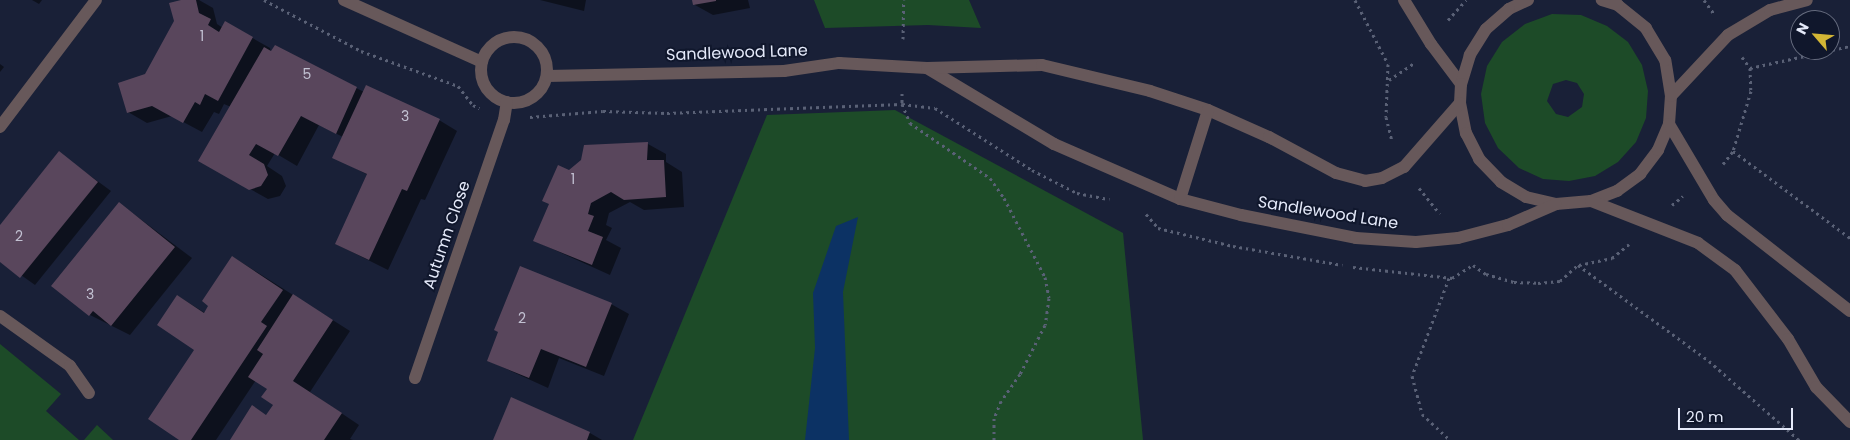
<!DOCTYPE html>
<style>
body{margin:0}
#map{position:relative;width:1850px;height:440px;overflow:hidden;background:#192037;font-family:Poppins,sans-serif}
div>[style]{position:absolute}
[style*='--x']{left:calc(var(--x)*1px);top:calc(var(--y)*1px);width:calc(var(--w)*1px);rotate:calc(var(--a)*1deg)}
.green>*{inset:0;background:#1d4b28}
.water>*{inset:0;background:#0c3264}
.shadow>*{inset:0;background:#0007}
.building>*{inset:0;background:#59465c}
.path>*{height:3px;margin-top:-1.5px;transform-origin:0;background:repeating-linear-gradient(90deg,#5a6176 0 2.5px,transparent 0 6.5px)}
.minor>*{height:12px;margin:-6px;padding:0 6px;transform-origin:6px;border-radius:6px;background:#67585a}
.minor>.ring{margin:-6px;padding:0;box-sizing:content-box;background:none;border:12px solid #67585a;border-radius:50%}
span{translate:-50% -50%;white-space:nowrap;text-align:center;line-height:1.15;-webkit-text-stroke:4px #10172c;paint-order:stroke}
.number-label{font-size:14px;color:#c2c1d2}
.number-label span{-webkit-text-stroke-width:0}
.street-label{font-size:16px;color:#e5eafa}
.north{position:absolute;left:1790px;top:10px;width:50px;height:50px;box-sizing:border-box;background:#10172c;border:1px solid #656b7e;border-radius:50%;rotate:297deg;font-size:14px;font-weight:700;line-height:20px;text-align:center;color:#e5eafa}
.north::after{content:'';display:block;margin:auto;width:18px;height:22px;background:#d3b635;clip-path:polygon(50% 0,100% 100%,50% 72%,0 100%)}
.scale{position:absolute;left:1678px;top:408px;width:115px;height:22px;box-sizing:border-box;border:2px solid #e5eafa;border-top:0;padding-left:6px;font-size:15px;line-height:18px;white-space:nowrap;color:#e5eafa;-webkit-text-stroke:4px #10172c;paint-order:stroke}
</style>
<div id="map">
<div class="green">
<div style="clip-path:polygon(814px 0,969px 0,981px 28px,928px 25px,825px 28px)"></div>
<div style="clip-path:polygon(evenodd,1552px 14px,1581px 15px,1607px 26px,1628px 42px,1642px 65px,1648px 91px,1646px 118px,1636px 142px,1618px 162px,1595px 176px,1569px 181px,1543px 179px,1519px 168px,1498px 148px,1485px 123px,1481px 94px,1487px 66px,1502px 42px,1525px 24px,1552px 14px,1566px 80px,1577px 83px,1584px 94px,1582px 107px,1568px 117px,1556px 114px,1547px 101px,1553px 84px,1566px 80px)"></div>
<div style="clip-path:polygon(895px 110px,1123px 233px,1143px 440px,633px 440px,767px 115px)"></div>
<div style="clip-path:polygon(0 344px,61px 394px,46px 411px,79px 440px,0 440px)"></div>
<div style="clip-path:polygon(97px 425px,113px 440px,84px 440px)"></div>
</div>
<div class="water">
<div style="clip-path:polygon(858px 217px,843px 292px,849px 440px,805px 440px,815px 348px,813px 293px,836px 226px)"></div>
</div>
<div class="shadow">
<div style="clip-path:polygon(32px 0,42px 0,39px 4px)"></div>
<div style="clip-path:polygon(186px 0,199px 0,213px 8px,217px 24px,223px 28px,226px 23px,270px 48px,271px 53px,275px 47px,364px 92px,439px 120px,457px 131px,425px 200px,421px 199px,388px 270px,336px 244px,368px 175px,334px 157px,343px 137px,319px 125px,297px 166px,275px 153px,267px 166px,282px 176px,286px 186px,280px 196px,268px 199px,200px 161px,231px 107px,224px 104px,219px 114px,214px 112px,202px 132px,172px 116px,147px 123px,128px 112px)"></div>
<div style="clip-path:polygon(540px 0,586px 0,584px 11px)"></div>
<div style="clip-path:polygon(694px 0,748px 0,750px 8px,713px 15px,695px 5px)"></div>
<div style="clip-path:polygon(0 64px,4px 67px,0 72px)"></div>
<div style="clip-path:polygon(648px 144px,666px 154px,666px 162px,682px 172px,684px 207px,644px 210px,630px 202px,609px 213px,606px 225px,612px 228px,606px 240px,621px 248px,610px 275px,535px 241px,570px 172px)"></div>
<div style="clip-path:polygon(59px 153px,111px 191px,35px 285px,0 260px,0 227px)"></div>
<div style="clip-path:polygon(119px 203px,192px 258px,130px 335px,90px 315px,53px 285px)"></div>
<div style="clip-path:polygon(233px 257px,350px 331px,310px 392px,359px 425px,350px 439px,353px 440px,231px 440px,253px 407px,267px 416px,274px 405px,268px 389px,256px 380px,216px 440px,182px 440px,195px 350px,178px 296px,205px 313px)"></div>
<div style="clip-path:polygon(611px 304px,629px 314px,604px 376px,559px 358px,548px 388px,489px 361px)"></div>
<div style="clip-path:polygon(511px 399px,590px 433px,602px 440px,494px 440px)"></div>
</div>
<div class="building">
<div style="clip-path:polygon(181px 0,196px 0,199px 13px,211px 19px,208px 25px,219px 32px,225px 21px,253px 37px,218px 101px,205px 94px,200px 105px,195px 102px,183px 123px,152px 106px,127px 113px,118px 83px,145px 74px,174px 21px,169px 3px)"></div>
<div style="clip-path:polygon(692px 0,716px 0,716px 1px,693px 5px)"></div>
<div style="clip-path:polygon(275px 45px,357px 87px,336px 134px,301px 116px,278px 156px,256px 144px,249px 155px,264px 164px,268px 175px,261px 186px,249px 190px,198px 161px,264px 47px,271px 51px)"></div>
<div style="clip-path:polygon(366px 85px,440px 119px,407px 191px,402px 189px,369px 260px,335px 244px,367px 174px,332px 158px)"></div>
<div style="clip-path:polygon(648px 142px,647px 160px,664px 160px,666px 197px,624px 200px,611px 192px,591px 203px,588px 214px,594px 216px,588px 231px,603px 237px,592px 265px,533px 241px,549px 204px,542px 201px,558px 165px,569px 170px,581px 160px,584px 145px)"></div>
<div style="clip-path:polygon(59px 151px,98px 182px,20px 278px,0 262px,0 225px)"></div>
<div style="clip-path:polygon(119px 202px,175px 247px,111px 326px,93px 311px,89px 316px,51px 286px)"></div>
<div style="clip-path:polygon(232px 256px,283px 290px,261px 322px,267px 326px,191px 440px,179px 440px,148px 419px,194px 350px,157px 325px,177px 295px,204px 313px,208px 306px,202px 301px)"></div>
<div style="clip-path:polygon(520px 266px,612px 303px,586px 367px,541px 349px,529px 378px,487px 361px,498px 332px,494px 330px)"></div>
<div style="clip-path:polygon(293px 294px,333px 320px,293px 381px,342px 413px,324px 440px,230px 440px,252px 405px,266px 415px,273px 405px,261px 397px,267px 389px,248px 377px,263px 354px,257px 350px)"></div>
<div style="clip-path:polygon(511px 397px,590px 432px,587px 440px,493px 440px)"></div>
</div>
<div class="path">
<div style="--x:264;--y:0;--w:110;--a:27.7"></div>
<div style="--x:361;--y:51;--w:103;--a:19.8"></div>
<div style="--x:458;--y:86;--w:24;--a:52"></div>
<div style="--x:473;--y:105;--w:7;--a:27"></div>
<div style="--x:1355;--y:0;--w:72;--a:62.7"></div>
<div style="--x:1388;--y:64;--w:53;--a:92.2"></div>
<div style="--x:1386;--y:117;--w:25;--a:76"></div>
<div style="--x:1704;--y:0;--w:17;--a:54"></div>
<div style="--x:1448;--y:20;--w:27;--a:-48"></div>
<div style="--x:903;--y:39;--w:39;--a:-89"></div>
<div style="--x:1742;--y:57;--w:14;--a:54"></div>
<div style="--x:1750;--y:68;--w:23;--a:88"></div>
<div style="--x:1751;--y:91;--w:63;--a:106.7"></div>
<div style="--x:1733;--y:151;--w:146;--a:36.6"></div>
<div style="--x:1750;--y:68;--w:102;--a:-12.4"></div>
<div style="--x:1389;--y:80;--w:29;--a:-34"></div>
<div style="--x:902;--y:93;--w:11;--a:90"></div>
<div style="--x:902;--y:104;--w:21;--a:67"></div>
<div style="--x:910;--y:123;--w:97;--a:34.5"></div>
<div style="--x:990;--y:178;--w:24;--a:55"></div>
<div style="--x:1004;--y:198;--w:89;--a:62.6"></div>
<div style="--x:1045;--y:277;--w:21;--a:79"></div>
<div style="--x:1049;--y:298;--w:27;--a:98"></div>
<div style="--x:1045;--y:325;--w:55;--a:117"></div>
<div style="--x:1020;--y:374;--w:33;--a:125"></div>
<div style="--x:1001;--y:401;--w:18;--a:112"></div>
<div style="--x:994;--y:418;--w:22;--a:90"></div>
<div style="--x:530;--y:117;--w:73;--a:-4.7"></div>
<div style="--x:603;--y:111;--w:64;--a:1.8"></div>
<div style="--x:667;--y:113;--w:235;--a:-2.2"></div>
<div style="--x:902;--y:104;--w:33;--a:7"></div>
<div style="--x:935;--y:108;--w:115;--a:32.6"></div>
<div style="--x:1032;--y:170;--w:51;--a:27.1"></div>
<div style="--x:1077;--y:193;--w:33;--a:11"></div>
<div style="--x:1723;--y:164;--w:16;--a:-52"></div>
<div style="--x:1419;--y:188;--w:33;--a:51"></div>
<div style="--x:1672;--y:205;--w:14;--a:-39"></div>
<div style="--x:1146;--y:214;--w:18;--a:49"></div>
<div style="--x:1158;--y:228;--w:77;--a:13.5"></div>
<div style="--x:1233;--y:246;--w:111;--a:9.9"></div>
<div style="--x:1473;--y:265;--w:16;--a:35"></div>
<div style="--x:1486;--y:274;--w:29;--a:16"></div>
<div style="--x:1514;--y:282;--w:24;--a:2"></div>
<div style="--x:1538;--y:283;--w:22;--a:-5"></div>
<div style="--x:1560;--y:281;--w:24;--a:-42"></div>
<div style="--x:1578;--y:265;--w:162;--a:36.2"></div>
<div style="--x:1709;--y:361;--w:120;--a:41.3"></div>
<div style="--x:1579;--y:265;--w:34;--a:-12"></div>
<div style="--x:1612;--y:258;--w:22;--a:-39"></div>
<div style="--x:1353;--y:267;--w:100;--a:6.3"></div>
<div style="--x:1452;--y:278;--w:25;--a:-32"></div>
<div style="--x:1449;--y:278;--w:105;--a:110.7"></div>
<div style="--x:1412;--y:376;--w:39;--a:75"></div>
<div style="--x:1422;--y:414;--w:38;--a:43"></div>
</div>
<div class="minor">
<div style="--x:344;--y:0;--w:151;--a:24.2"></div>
<div style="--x:1404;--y:0;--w:52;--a:58.5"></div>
<div style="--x:1431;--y:44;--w:50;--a:53.1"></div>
<div style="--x:1528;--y:0;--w:21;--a:155"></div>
<div style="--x:1509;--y:9;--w:30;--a:139"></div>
<div style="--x:1486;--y:29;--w:31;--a:122"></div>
<div style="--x:1470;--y:55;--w:30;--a:107"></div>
<div style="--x:1461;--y:84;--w:19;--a:93"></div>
<div style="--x:1460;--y:103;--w:31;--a:79"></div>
<div style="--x:1466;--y:133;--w:29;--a:63"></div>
<div style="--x:1479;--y:159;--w:32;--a:46"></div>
<div style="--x:1501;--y:182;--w:29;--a:31"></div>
<div style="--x:1526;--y:197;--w:31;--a:13"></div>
<div style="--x:1556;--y:204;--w:35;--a:-5"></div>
<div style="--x:1591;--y:201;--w:28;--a:-21"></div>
<div style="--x:1617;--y:191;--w:29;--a:-36"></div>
<div style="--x:1640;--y:174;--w:30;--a:-53"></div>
<div style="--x:1658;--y:150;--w:28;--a:-67"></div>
<div style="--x:1669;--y:124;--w:28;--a:-86"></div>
<div style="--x:1671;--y:96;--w:36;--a:-99"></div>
<div style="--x:1665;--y:60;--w:37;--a:-121"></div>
<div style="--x:1646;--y:28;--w:36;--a:-141"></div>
<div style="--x:1618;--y:5;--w:17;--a:-163"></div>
<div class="ring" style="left:481px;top:37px;width:54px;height:54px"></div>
<div style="--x:927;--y:68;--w:148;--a:30.9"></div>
<div style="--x:1054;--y:144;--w:137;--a:23.6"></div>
<div style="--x:1180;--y:199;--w:63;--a:14.7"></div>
<div style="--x:1241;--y:215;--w:117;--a:11.3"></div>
<div style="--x:1356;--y:238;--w:60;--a:3.8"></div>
<div style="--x:1416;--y:242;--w:42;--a:-5.4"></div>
<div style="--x:1458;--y:238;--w:52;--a:-14.6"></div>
<div style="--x:1508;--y:225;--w:52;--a:-23.6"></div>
<div style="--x:547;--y:76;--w:237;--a:-1.2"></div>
<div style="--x:784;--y:71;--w:56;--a:-8.3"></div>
<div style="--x:839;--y:63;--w:88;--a:3.3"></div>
<div style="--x:927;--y:68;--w:115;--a:-1.5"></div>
<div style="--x:1042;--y:65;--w:111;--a:13.5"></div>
<div style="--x:1150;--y:91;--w:61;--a:18.1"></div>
<div style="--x:1208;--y:110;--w:67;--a:23.9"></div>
<div style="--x:1269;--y:137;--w:76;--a:28.2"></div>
<div style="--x:1336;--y:173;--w:30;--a:15"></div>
<div style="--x:1365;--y:181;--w:17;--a:-10"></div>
<div style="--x:1382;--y:178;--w:25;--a:-27"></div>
<div style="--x:1404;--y:167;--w:85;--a:-48.8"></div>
<div style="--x:1671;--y:96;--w:83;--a:-46.9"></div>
<div style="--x:1728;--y:35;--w:49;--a:-30.8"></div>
<div style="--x:1770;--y:10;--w:38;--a:-15"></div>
<div style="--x:1669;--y:124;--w:88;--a:59.4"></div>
<div style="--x:1714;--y:200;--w:20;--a:49"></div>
<div style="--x:1727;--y:215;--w:156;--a:38"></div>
<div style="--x:0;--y:127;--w:159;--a:-52.9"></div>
<div style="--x:1180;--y:199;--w:93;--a:-72.5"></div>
<div style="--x:1591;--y:201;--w:115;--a:21.4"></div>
<div style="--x:1698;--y:243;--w:46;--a:36.1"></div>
<div style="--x:1735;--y:270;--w:87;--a:52.5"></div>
<div style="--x:1788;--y:339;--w:56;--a:59.7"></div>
<div style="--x:1816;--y:387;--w:49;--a:45.8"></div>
<div style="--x:0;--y:316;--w:86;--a:35.5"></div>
<div style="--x:70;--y:366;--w:33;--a:55"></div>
<div style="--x:415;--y:378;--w:273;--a:-71"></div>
<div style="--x:504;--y:120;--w:18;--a:-81"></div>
</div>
<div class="number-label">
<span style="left:202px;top:36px">1</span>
<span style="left:307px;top:74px">5</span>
<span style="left:405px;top:116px">3</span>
<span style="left:573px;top:179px">1</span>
<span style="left:19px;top:236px">2</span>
<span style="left:90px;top:294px">3</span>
<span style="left:522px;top:318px">2</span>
</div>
<div class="street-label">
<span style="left:737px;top:53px;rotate:-2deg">Sandlewood Lane</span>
<span style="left:1328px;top:213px;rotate:9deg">Sandlewood Lane</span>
<span style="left:447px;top:235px;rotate:-71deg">Autumn Close</span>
</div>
<div class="north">N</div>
<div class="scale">20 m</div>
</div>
